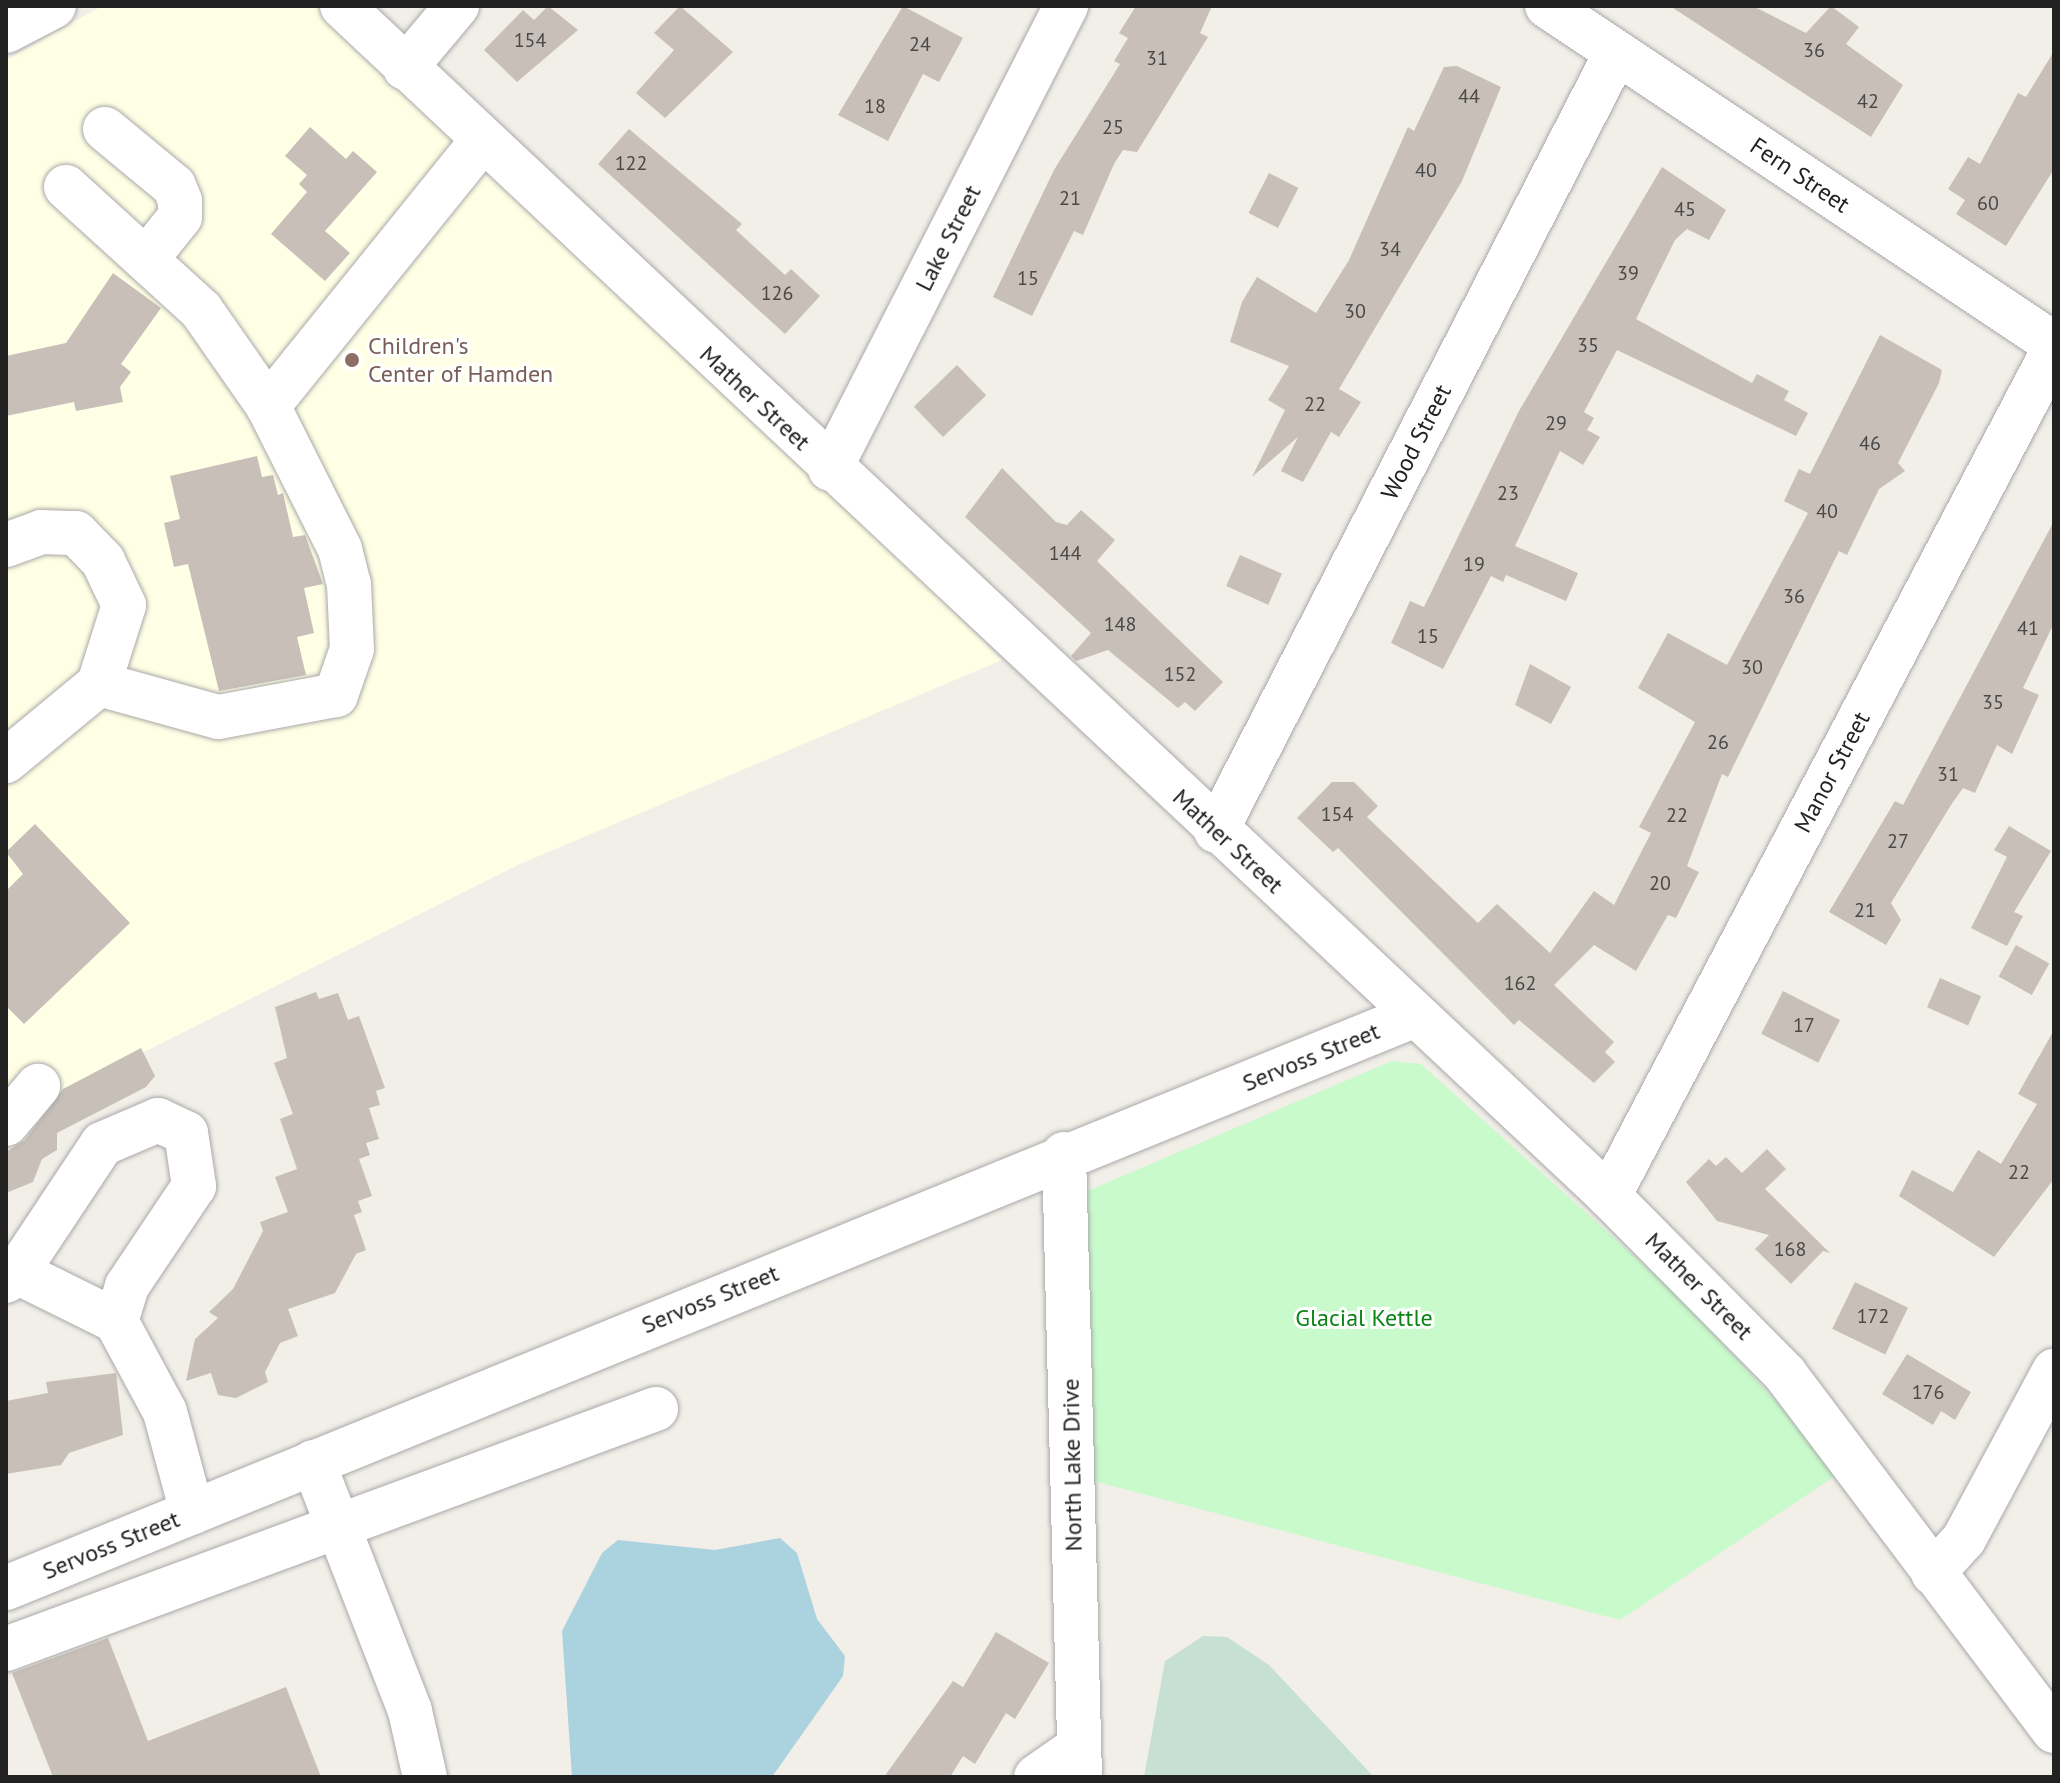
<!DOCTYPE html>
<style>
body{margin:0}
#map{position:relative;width:2060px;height:1783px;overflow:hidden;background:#f2efe9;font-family:"PT Sans",sans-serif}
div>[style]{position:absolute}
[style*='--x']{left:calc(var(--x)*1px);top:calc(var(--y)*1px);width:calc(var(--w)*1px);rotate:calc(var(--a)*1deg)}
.education>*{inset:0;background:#ffffe5}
.wetland>*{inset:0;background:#c6e0d4}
.park>*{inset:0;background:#c8facc}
.water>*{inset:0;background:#aad3df}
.building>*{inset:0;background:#c7bfb8;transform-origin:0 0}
.roads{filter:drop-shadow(0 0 2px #a9a9a9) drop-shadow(0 0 2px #a9a9a9)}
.minor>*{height:44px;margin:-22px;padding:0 22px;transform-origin:22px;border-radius:22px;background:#fff}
.dots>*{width:22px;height:22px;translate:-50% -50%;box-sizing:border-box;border:4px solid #fff;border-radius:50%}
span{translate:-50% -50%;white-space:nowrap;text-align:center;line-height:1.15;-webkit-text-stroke:6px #fff;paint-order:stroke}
.number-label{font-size:20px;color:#4b4948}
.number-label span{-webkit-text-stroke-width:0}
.street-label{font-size:24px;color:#222}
.education-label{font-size:24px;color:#785e54}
.left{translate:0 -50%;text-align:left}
.park-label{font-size:24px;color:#0c8416}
.frame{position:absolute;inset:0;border:8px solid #222;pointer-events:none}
</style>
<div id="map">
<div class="education">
<div style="clip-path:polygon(102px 6px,340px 6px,1002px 660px,520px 864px,64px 1092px,6px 1132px,6px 60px)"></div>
</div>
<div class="wetland">
<div style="clip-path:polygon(1203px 1636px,1227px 1637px,1269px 1665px,1374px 1777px,1144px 1777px,1165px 1661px)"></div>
</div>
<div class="park">
<div style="clip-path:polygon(1392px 1061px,1421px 1064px,1685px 1302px,1841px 1472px,1620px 1620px,1086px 1479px,1085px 1192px)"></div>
</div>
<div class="water">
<div style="clip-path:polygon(780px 1538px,797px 1553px,817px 1619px,845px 1656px,843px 1676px,772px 1777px,572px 1777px,562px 1631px,602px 1553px,618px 1540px,715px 1550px)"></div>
</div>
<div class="building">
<div style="clip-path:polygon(548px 6px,578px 30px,517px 82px,484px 50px,523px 10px,534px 20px)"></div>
<div style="clip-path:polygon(680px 6px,733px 52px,665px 118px,636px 93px,674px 50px,654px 33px)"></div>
<div style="clip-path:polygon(903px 6px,963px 38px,939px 82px,923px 74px,888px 141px,838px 115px)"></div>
<div style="clip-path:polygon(1136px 6px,1212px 6px,1200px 33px,1208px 37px,1137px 152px,1123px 150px,1114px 164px,1083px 235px,1074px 231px,1032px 316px,993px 297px,1054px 170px,1120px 64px,1114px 61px,1128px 38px,1119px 33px)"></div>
<div style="clip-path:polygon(1670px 6px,1753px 6px,1806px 33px,1831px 6px,1859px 27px,1846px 44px,1903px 85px,1871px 137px)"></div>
<div style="clip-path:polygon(2054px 51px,2054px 169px,2006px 246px,1956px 214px,1965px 200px,1948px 189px,1968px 157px,1980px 164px,2018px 93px,2026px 97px)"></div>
<div style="clip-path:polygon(1457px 66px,1501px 87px,1462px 181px,1339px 389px,1361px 402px,1339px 437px,1331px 432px,1303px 482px,1281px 471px,1298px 437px,1252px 477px,1285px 410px,1268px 400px,1289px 366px,1230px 342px,1242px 302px,1257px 277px,1316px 313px,1349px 260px,1408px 127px,1414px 131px,1444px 67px)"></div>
<div style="clip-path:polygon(310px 127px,346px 159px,353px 151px,377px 172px,325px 231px,350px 253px,325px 281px,271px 234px,307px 192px,299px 184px,307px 175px,285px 156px)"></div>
<div style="clip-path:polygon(629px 129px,742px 224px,736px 230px,785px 275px,791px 269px,820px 296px,785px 334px,598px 164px)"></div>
<div style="clip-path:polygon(1662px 167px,1726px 210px,1709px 240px,1687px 229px,1675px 240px,1636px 319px,1752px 383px,1757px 374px,1789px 391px,1784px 400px,1808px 413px,1796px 436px,1617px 350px,1584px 412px,1594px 418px,1587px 430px,1600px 437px,1583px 465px,1560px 451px,1515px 546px,1578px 573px,1566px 601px,1506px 575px,1503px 582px,1491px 576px,1443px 669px,1391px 643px,1410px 601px,1424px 607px,1519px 411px)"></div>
<div style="left:1269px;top:173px;width:33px;height:45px;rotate:27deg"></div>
<div style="clip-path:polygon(113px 273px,161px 308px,121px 364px,131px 372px,120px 387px,123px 402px,76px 411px,74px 402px,6px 416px,6px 356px,66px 343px)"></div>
<div style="clip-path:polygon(1880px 335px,1942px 370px,1939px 383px,1898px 463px,1905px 471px,1879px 489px,1847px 555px,1839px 551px,1728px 777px,1722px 774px,1687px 866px,1699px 872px,1676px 918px,1668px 915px,1636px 971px,1594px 945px,1554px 985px,1614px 1042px,1605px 1052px,1615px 1062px,1594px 1083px,1519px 1020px,1514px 1025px,1338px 848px,1333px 852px,1297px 818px,1332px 782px,1354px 782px,1378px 806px,1367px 817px,1478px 923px,1497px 904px,1550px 953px,1594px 891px,1614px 905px,1651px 833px,1639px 827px,1695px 722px,1638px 688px,1668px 633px,1727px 665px,1808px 513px,1784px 501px,1799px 469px,1810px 474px)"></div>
<div style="left:957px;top:365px;width:42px;height:60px;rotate:46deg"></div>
<div style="clip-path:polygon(257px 456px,262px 477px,273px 475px,278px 495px,283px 493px,293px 537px,305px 535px,323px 584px,304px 588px,314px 633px,297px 637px,306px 675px,219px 691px,188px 564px,174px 567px,164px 523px,180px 519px,170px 476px)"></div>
<div style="clip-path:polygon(1002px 468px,1056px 522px,1067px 525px,1081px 510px,1115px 540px,1097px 561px,1223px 682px,1195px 711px,1185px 702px,1178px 708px,1108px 650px,1076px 661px,1071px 656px,1091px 633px,965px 517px)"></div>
<div style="clip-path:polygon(2054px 521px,2054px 623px,2023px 688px,2039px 695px,2012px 754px,1997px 745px,1975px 793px,1963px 788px,1951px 805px,1891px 903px,1901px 920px,1886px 945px,1829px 912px,1895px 801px,1903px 805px)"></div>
<div style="left:1240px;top:555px;width:46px;height:34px;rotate:24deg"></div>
<div style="clip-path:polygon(1530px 664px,1571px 687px,1551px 724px,1515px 705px)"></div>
<div style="clip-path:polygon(35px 824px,130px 923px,24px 1024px,6px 1006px,6px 891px,23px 874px,6px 852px)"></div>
<div style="clip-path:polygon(2009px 826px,2051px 851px,2014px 912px,2023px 916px,2007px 946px,1971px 928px,2007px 857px,1994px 850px)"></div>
<div style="left:2016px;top:945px;width:38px;height:36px;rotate:29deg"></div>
<div style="left:1940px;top:978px;width:45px;height:32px;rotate:24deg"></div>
<div style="left:1783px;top:991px;width:64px;height:48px;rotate:27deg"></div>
<div style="clip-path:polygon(316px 992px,319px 999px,338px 993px,348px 1020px,359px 1016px,385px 1088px,376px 1091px,380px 1105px,369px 1108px,379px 1139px,366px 1143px,370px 1155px,359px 1159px,372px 1196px,358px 1201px,362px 1212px,354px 1215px,366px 1250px,356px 1254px,335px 1293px,288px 1309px,298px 1336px,280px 1343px,265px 1372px,268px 1382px,236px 1398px,218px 1395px,211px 1373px,186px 1381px,195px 1339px,218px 1318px,209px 1312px,233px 1289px,263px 1231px,260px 1222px,288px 1212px,275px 1177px,297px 1169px,280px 1119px,293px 1114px,274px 1063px,287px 1058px,275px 1007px)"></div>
<div style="clip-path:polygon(2054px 1030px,2054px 1179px,1994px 1257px,1899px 1196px,1912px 1170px,1953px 1192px,1978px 1150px,2001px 1164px,2037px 1104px,2018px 1094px)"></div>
<div style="clip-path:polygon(141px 1048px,155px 1076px,146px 1087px,57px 1133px,57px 1150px,42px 1159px,33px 1182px,6px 1193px,6px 1152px,25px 1140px,63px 1089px)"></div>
<div style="clip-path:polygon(1767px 1149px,1786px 1169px,1765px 1189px,1830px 1253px,1823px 1251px,1791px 1284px,1755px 1249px,1769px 1235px,1717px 1221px,1686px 1182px,1709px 1159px,1716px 1166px,1726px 1157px,1742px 1173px)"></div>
<div style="left:1855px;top:1282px;width:59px;height:52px;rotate:26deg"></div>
<div style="clip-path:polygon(1907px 1354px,1971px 1392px,1955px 1420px,1941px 1411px,1933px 1425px,1882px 1394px)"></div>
<div style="clip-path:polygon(116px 1373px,123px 1435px,69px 1453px,61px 1465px,6px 1474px,6px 1401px,48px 1393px,46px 1382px)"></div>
<div style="clip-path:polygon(996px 1632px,1049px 1663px,1015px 1719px,1006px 1713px,975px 1764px,963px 1756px,950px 1777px,884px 1777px,953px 1681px,963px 1687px)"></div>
<div style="clip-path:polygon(108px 1638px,148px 1741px,286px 1687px,321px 1777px,53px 1777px,12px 1673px)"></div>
</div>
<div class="roads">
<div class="minor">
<div style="--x:342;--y:6;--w:1738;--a:43.2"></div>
<div style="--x:1609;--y:1196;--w:250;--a:45.3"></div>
<div style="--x:1785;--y:1374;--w:447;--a:53"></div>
<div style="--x:1547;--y:6;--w:609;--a:33.69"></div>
<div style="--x:6;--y:31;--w:54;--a:-27.5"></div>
<div style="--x:405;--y:68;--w:81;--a:-50"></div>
<div style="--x:105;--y:129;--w:89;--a:39.6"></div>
<div style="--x:174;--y:186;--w:16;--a:68"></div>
<div style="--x:180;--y:201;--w:16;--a:90"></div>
<div style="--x:180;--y:217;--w:51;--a:128.7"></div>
<div style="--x:66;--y:187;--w:183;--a:42.3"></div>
<div style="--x:201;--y:310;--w:117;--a:55.1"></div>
<div style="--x:268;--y:406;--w:160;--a:63.3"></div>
<div style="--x:340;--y:549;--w:36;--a:76"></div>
<div style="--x:349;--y:584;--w:65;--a:87.4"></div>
<div style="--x:352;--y:649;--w:49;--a:109.2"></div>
<div style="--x:336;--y:695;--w:120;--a:169.4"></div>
<div style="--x:218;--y:717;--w:123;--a:-164.5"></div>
<div style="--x:268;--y:406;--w:341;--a:-51.1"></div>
<div style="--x:830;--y:469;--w:520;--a:-62.99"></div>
<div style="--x:6;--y:545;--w:37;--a:-20"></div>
<div style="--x:41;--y:532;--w:35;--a:2"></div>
<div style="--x:76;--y:533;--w:39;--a:46"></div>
<div style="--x:103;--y:561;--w:49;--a:64.5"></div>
<div style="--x:124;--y:605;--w:83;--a:107.6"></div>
<div style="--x:99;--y:684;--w:121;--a:140.4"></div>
<div style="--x:1216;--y:831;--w:875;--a:-62.79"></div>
<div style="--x:6;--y:1124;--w:50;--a:-49.9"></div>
<div style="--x:1064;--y:1154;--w:623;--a:88.53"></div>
<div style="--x:1609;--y:1196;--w:957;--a:-62.28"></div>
<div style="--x:17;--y:1272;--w:154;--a:-56.4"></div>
<div style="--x:102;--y:1144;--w:61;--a:-23.2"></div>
<div style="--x:158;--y:1120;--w:31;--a:25"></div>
<div style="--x:186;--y:1133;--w:54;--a:81.4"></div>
<div style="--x:194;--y:1186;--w:120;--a:123.8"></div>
<div style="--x:127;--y:1286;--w:37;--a:107"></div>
<div style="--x:6;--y:1281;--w:14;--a:-39"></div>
<div style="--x:17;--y:1272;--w:110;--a:26.3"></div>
<div style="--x:116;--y:1321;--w:103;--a:61.7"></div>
<div style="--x:165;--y:1412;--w:104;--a:74.9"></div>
<div style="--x:313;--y:1462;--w:267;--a:68.7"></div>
<div style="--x:410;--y:1711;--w:68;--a:77.2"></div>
<div style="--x:1933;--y:1573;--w:46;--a:-47.6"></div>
<div style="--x:1964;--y:1539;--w:191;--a:-61.8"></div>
<div style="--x:6;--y:1588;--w:1522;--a:-22.12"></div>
<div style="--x:6;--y:1649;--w:693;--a:-20.27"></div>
<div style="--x:1036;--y:1777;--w:52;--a:-34.9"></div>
</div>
</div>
<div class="dots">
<div style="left:352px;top:360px;background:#8d6e63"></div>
</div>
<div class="number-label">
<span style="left:530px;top:40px">154</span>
<span style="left:920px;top:44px">24</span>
<span style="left:1814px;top:50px">36</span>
<span style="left:1157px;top:58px">31</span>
<span style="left:1469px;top:96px">44</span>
<span style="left:1868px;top:101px">42</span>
<span style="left:875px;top:106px">18</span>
<span style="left:1113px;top:127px">25</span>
<span style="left:631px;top:163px">122</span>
<span style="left:1426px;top:170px">40</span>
<span style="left:1070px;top:198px">21</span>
<span style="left:1988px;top:203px">60</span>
<span style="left:1685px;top:209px">45</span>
<span style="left:1390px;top:249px">34</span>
<span style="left:1628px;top:273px">39</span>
<span style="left:1028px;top:278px">15</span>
<span style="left:777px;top:293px">126</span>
<span style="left:1355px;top:311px">30</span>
<span style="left:1588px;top:345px">35</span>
<span style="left:1315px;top:404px">22</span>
<span style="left:1556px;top:423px">29</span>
<span style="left:1870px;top:443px">46</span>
<span style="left:1508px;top:493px">23</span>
<span style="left:1827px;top:511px">40</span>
<span style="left:1065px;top:553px">144</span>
<span style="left:1474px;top:564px">19</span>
<span style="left:1794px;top:596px">36</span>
<span style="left:1120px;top:624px">148</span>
<span style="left:2028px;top:628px">41</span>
<span style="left:1428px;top:636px">15</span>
<span style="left:1752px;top:667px">30</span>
<span style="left:1180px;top:674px">152</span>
<span style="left:1993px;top:702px">35</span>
<span style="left:1718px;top:742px">26</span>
<span style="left:1948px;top:774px">31</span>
<span style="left:1337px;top:814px">154</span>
<span style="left:1677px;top:815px">22</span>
<span style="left:1898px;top:841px">27</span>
<span style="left:1660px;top:883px">20</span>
<span style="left:1865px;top:910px">21</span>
<span style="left:1520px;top:983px">162</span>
<span style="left:1804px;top:1025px">17</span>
<span style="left:2019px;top:1172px">22</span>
<span style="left:1790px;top:1249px">168</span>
<span style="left:1873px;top:1316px">172</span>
<span style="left:1928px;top:1392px">176</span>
</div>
<div class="street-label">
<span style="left:1800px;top:175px;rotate:34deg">Fern Street</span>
<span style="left:948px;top:238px;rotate:-63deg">Lake Street</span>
<span style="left:755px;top:398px;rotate:43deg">Mather Street</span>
<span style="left:1416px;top:442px;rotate:-63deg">Wood Street</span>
<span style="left:1832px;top:772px;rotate:-62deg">Manor Street</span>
<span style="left:1228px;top:841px;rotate:43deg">Mather Street</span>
<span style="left:1311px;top:1057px;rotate:-22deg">Servoss Street</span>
<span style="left:1699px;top:1286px;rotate:45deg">Mather Street</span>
<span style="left:710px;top:1299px;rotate:-22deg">Servoss Street</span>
<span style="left:1072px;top:1465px;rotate:-91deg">North Lake Drive</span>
<span style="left:111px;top:1545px;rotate:-22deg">Servoss Street</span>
</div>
<div class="education-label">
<span class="left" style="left:368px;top:360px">Children's<br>Center of Hamden</span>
</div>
<div class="park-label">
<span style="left:1364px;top:1318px">Glacial Kettle</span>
</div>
<div class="frame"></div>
</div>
